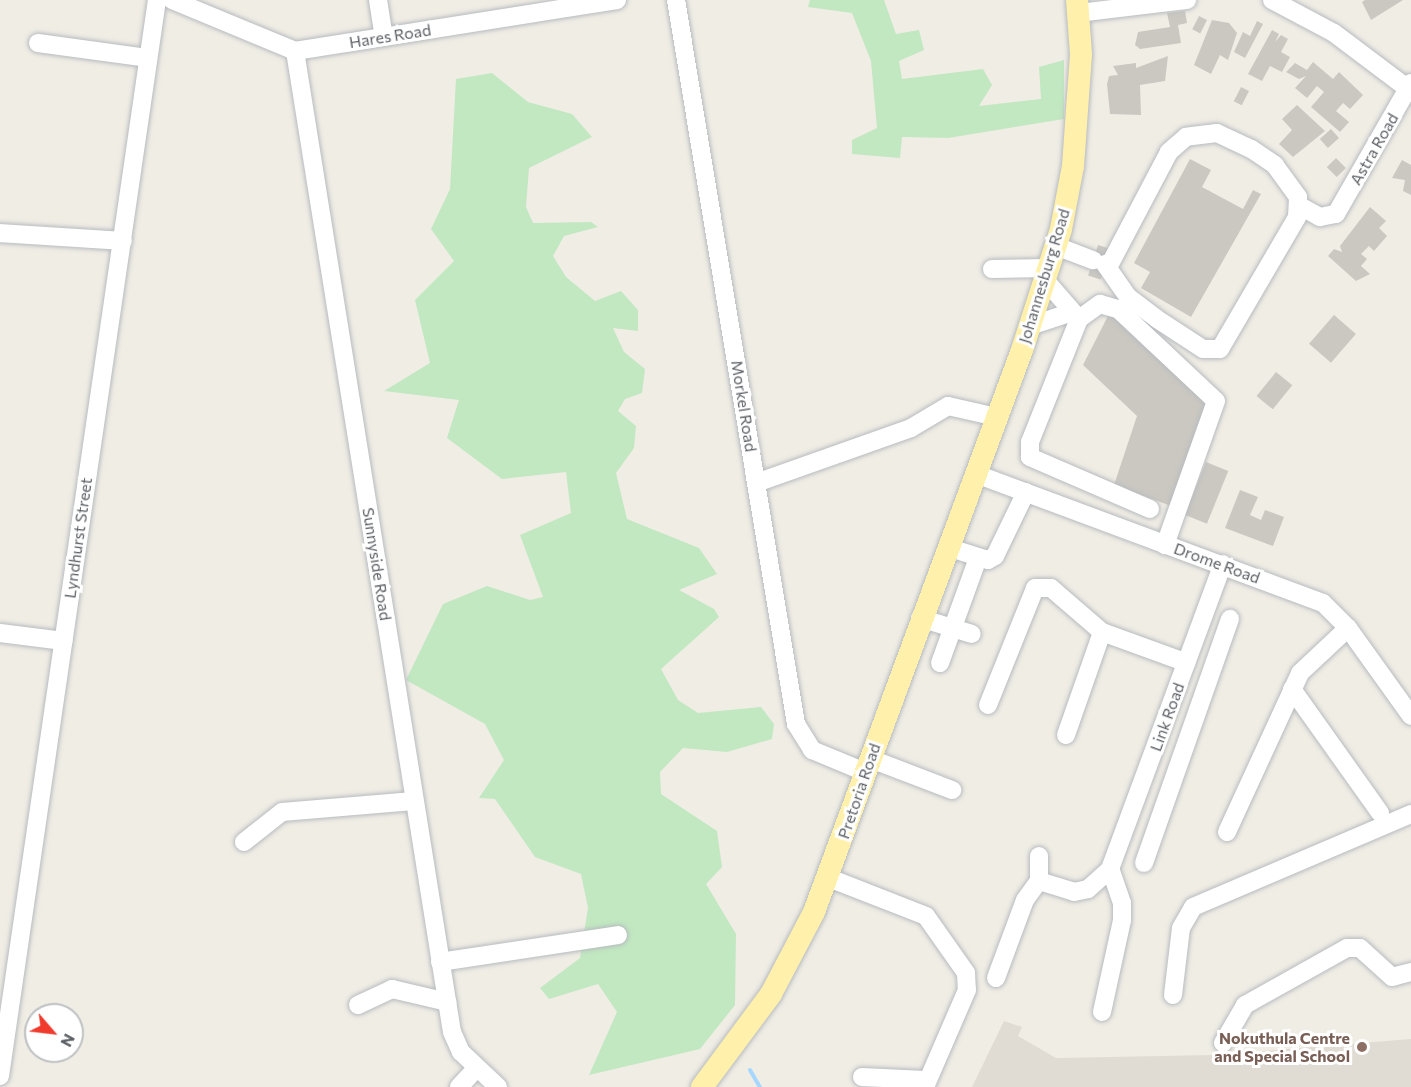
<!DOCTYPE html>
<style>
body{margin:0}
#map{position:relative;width:1411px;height:1087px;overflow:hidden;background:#f0ede5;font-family:Commissioner,sans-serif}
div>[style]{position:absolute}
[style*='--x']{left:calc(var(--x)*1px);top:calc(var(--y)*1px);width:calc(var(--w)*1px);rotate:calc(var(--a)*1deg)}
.education>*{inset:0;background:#e0dcd3}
.green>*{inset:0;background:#c1e8c1}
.stream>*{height:4px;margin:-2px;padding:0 2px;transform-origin:2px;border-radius:2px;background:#a6d8ff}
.building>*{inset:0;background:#cbc8c2;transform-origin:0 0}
.roads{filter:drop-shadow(0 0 2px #b7bbbf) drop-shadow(0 0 2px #b7bbbf)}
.minor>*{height:18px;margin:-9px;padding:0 9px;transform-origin:9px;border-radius:9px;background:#fff}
.major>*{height:22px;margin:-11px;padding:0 11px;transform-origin:11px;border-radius:11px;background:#fff1ab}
.dots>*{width:16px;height:16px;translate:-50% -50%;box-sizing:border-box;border:3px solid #fff;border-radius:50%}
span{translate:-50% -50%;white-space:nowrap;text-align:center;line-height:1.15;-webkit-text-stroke:6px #fff;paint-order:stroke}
.street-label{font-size:16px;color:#5d6166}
.education-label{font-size:16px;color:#785e54;font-weight:700}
.right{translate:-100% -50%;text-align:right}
.north{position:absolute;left:24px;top:1003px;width:60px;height:60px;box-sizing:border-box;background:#fff;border:2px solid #bec0c2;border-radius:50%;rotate:118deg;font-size:16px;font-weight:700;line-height:24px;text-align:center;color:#5d6166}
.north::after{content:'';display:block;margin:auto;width:21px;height:27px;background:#ef3a2c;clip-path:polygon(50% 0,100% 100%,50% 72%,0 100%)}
</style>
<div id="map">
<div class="education">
<div style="clip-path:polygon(1004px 1021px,1022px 1027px,1018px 1036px,1056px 1058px,1215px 1055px,1411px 1039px,1411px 1087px,972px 1087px)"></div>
</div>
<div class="green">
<div style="clip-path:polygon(810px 0,884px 0,896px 34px,919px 30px,924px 50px,899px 61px,902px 79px,983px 69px,992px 85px,979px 106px,1041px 99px,1039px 67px,1064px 60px,1064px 119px,948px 138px,902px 137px,900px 158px,852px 154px,852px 140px,877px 128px,871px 61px,852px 13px,808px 7px)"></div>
<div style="clip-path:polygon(492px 73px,528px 102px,572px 114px,592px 137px,529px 168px,526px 207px,533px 223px,591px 222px,598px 227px,564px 236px,553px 256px,566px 277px,595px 301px,621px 291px,638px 310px,638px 331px,613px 328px,624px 352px,645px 369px,642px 393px,625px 399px,618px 411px,636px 426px,634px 448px,616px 473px,627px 519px,699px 548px,717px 574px,679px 590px,714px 609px,719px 617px,661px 669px,678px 700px,698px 713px,761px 707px,774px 724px,772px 739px,727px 752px,683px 748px,660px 772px,661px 794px,717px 831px,722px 867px,706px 884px,736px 934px,735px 1005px,700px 1049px,589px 1075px,617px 1012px,598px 984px,549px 999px,540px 988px,580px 958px,588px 908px,581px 874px,535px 857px,495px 799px,479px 798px,504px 760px,485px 724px,406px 680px,443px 604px,487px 586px,530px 600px,543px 597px,520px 535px,571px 513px,566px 472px,502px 479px,447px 438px,459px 400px,384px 391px,430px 363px,415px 300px,454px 261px,431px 229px,450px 189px,456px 79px)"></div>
</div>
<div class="stream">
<div style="--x:750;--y:1070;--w:20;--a:60"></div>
</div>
<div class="building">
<div style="clip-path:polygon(1403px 0,1371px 20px,1362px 2px,1365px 0)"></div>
<div style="clip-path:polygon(1185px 11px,1187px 23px,1178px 25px,1181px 43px,1140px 49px,1135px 45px,1138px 32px,1170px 27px,1167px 13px)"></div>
<div style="left:1199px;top:16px;width:9px;height:15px;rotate:27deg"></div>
<div style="clip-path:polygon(1212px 20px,1229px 23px,1237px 33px,1228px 60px,1220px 55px,1211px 74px,1194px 65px)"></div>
<div style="clip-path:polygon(1257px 21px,1263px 24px,1245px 58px,1234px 52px,1243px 32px,1250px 36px)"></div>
<div style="clip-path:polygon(1272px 30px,1279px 34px,1275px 42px,1281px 35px,1288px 39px,1281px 52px,1290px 57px,1282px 72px,1270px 66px,1262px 81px,1248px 74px)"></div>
<div style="clip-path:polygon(1168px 56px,1165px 81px,1140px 85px,1141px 115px,1110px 114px,1107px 84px,1109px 76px,1118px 75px,1113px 66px,1136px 63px,1136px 68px)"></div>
<div style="clip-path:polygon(1313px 62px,1333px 79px,1339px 72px,1363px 95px,1350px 109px,1343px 103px,1336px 111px,1349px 122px,1340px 132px,1311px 107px,1324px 92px,1317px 86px,1307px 98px,1295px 88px,1306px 76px,1299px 79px,1286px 72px,1295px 63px,1307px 70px)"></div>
<div style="left:1241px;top:87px;width:9px;height:16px;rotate:27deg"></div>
<div style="clip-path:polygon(1297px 105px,1325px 131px,1293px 157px,1279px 144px,1292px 130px,1282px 119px)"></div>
<div style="left:1331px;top:129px;width:12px;height:15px;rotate:48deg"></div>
<div style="left:1336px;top:158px;width:14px;height:13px;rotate:45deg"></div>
<div style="clip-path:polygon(1190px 159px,1211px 170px,1202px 187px,1243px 209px,1253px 190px,1261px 194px,1191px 317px,1141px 288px,1150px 272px,1134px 263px)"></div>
<div style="clip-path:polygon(1402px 160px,1411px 165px,1411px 195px,1403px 191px,1405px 180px,1392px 178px)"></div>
<div style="clip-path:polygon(1370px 207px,1386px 221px,1379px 228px,1387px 236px,1374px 251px,1369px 246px,1361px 254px,1367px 259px,1361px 266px,1370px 274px,1356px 281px,1328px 256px,1334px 249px,1342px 252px,1340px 246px)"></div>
<div style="left:1098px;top:245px;width:13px;height:32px;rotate:18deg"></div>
<div style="clip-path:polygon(1111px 310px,1209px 397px,1174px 507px,1114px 485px,1137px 416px,1083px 365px)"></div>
<div style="left:1334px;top:315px;width:29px;height:38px;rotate:41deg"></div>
<div style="left:1276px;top:372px;width:21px;height:31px;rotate:39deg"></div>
<div style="left:1206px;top:462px;width:24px;height:57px;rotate:22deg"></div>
<div style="clip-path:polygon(1240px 490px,1258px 497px,1250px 515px,1261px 520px,1265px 510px,1284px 517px,1273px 546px,1225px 528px)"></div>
</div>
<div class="roads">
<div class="minor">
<div style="--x:172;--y:0;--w:133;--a:22.5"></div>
<div style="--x:295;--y:51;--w:326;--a:-9"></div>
<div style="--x:378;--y:0;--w:36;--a:81"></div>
<div style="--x:676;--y:0;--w:734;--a:80.59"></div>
<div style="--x:796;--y:724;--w:31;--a:58"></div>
<div style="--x:812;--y:750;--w:57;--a:22.5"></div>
<div style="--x:1272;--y:0;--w:70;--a:28"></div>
<div style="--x:1334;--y:33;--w:96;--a:37"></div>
<div style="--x:1078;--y:13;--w:110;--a:-6.8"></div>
<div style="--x:38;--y:43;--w:110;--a:7.8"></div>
<div style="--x:295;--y:51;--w:993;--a:80.91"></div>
<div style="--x:452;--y:1032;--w:22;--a:66"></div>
<div style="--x:461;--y:1052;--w:51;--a:43.4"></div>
<div style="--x:1300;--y:206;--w:23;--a:29"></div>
<div style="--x:1320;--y:217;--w:16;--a:-11"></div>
<div style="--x:1336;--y:214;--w:151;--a:-60.2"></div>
<div style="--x:0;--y:233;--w:123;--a:3.7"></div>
<div style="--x:1056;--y:246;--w:40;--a:21"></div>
<div style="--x:1105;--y:264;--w:40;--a:55.1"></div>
<div style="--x:1128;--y:297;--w:36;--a:37"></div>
<div style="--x:1157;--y:319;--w:55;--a:33.1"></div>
<div style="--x:1203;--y:349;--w:17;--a:0"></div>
<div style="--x:1220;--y:349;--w:153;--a:-59.7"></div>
<div style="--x:1297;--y:217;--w:20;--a:-87"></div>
<div style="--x:1298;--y:197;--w:39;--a:-126"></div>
<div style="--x:1275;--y:165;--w:29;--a:-146"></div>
<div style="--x:1251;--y:149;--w:38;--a:-155"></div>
<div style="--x:1217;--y:133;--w:31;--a:173"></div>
<div style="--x:1186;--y:137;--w:23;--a:139"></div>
<div style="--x:1169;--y:152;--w:129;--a:117.8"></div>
<div style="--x:992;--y:269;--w:56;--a:-1"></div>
<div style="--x:1045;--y:280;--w:52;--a:48.9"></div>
<div style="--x:1030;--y:326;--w:44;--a:-18.4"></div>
<div style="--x:976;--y:474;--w:370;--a:20.4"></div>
<div style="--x:1323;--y:603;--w:35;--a:45"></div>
<div style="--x:1348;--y:628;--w:108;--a:54.4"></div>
<div style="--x:756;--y:483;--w:164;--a:-19.5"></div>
<div style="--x:911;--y:428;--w:43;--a:-30.7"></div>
<div style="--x:948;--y:406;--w:50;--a:12.7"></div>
<div style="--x:1150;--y:509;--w:131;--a:-156.6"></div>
<div style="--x:1030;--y:457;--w:15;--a:-90"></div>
<div style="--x:1030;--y:442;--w:132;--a:-68.3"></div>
<div style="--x:1079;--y:319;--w:26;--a:-36"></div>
<div style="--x:1100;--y:304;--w:19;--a:16"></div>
<div style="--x:1118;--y:309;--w:134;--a:43.2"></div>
<div style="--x:1216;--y:401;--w:153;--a:109.5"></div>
<div style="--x:947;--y:547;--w:43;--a:17.6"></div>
<div style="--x:988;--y:560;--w:8;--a:-30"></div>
<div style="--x:995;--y:556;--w:71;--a:-64.2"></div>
<div style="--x:920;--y:618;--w:54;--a:17.1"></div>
<div style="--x:0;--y:633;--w:64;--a:7.2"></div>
<div style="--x:940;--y:663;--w:112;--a:-70.1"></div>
<div style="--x:1292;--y:689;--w:152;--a:54.6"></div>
<div style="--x:988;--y:705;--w:126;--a:-68.1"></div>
<div style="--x:1035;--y:588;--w:16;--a:0"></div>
<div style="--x:1051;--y:588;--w:67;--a:40.8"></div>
<div style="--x:1102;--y:632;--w:90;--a:20"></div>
<div style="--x:1066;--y:735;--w:109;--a:-70.7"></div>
<div style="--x:871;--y:759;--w:87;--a:20.9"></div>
<div style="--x:1227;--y:832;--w:175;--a:-65.3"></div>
<div style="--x:1300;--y:673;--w:66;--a:-43.2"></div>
<div style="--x:244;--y:842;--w:48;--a:-38.3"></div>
<div style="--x:282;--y:812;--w:132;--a:-4.8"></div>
<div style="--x:1144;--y:863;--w:259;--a:-70.6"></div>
<div style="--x:829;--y:878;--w:104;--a:21.4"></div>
<div style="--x:926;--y:916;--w:70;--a:54.9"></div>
<div style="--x:966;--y:973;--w:17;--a:87"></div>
<div style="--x:967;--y:990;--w:106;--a:113.4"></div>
<div style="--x:1039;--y:881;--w:25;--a:-90"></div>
<div style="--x:440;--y:962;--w:180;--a:-8.6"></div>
<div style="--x:996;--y:978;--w:83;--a:-69.6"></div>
<div style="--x:1025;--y:900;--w:24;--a:-54"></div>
<div style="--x:1039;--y:881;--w:37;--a:17"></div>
<div style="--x:1074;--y:892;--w:14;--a:-12"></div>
<div style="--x:1088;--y:889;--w:30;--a:-42"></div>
<div style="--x:1110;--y:869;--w:325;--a:-69.7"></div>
<div style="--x:1173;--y:995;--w:67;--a:-83.2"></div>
<div style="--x:1181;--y:928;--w:24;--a:-60"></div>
<div style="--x:1193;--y:907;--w:237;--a:-23.1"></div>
<div style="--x:358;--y:1005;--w:38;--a:-25"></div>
<div style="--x:392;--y:989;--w:57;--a:13.3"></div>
<div style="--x:1102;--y:1012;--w:94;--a:-77.7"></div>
<div style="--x:1122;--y:920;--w:17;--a:-90"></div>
<div style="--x:1122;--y:903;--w:36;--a:-109"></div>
<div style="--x:1223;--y:1043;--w:44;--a:-59.9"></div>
<div style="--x:1245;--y:1005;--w:117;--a:-29.2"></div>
<div style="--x:1347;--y:948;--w:13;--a:0"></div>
<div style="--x:1360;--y:948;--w:43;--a:42.2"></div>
<div style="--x:1392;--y:977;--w:20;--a:-15"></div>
<div style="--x:0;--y:1076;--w:1087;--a:-81.7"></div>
<div style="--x:862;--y:1077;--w:63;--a:2.7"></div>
<div style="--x:459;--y:1087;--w:26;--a:-47"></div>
</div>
<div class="major">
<div style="--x:702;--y:1087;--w:116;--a:-53.4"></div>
<div style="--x:771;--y:994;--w:93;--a:-62.3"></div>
<div style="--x:814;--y:912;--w:599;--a:-69.69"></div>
<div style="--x:1022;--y:350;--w:127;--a:-72.1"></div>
<div style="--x:1061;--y:229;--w:64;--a:-79.2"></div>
<div style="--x:1073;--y:166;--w:112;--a:-85.9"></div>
<div style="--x:1081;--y:54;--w:54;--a:-94.2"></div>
</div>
</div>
<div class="dots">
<div style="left:1362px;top:1047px;background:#8d6e63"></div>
</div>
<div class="street-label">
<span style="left:390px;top:36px;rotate:-9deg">Hares Road</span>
<span style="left:1374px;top:149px;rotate:-60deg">Astra Road</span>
<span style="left:1044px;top:276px;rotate:-73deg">Johannesburg Road</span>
<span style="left:744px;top:406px;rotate:81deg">Morkel Road</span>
<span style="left:78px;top:538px;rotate:-82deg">Lyndhurst Street</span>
<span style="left:1217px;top:563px;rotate:20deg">Drome Road</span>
<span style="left:377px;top:564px;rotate:81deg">Sunnyside Road</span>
<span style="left:1167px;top:717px;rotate:-70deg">Link Road</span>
<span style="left:859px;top:791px;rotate:-71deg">Pretoria Road</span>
</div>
<div class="education-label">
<span class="right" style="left:1350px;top:1047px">Nokuthula Centre<br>and Special School</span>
</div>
<div class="north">N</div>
</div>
